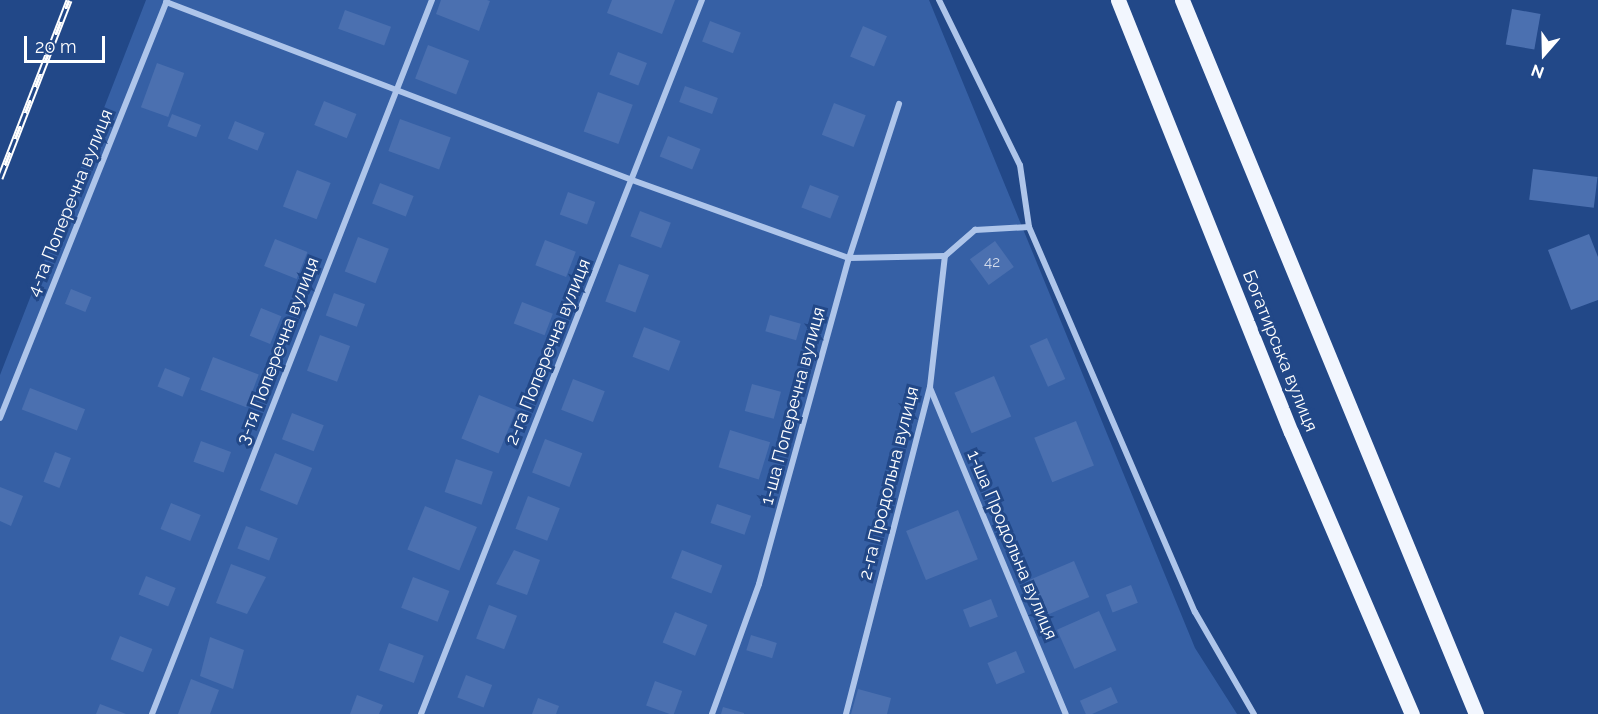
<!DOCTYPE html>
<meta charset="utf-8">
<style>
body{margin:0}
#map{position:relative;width:1598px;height:714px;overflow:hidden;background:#224888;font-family:Raleway,sans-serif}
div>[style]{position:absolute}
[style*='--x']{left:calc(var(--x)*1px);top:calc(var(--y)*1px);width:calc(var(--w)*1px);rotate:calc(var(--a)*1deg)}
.green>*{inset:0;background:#3660a5}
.building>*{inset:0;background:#4b70b0;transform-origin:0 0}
.street>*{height:6px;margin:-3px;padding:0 3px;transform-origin:3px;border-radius:3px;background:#aec5ea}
.primary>*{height:15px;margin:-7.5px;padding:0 7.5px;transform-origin:7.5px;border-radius:7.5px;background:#f2f6fe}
.rail>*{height:7px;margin-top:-3.5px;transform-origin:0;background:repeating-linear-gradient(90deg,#224888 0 14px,#fff 0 28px);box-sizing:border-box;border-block:2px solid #fff}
span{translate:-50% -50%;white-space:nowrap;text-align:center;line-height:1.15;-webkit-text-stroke:6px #224888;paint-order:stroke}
.number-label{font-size:15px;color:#d2dbeb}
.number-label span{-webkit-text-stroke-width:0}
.street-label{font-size:18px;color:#fff}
.north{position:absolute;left:1514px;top:24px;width:60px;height:60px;-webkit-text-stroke:4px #224888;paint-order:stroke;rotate:200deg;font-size:16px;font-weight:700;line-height:24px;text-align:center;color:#fff}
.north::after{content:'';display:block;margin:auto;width:21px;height:27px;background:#fff;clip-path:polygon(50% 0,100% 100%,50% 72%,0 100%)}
.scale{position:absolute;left:24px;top:36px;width:81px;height:27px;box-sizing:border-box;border:3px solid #fff;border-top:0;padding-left:8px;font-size:18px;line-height:21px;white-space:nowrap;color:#fff;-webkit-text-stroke:4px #224888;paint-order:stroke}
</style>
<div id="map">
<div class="green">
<div style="clip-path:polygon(146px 0,929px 0,1195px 648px,1237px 714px,0 714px,0 375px)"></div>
</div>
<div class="building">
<div style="clip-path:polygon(441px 0,487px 0,490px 1px,479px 31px,436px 14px)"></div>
<div style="clip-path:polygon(612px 0,675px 0,662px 34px,607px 13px)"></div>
<div style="left:1512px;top:9px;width:29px;height:36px;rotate:10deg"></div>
<div style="left:345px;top:10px;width:49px;height:20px;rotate:20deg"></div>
<div style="left:710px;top:21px;width:33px;height:22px;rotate:21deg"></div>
<div style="left:863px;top:26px;width:26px;height:33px;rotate:23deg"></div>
<div style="left:428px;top:45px;width:44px;height:36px;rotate:21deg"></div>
<div style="left:618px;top:52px;width:31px;height:24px;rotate:21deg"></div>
<div style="left:157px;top:63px;width:29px;height:47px;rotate:20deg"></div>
<div style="left:685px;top:86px;width:35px;height:17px;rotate:20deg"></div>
<div style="left:598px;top:92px;width:37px;height:42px;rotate:20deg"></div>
<div style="left:324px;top:101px;width:35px;height:26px;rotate:22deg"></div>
<div style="left:834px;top:103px;width:34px;height:34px;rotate:21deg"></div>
<div style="left:172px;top:114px;width:31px;height:13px;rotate:21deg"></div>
<div style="left:400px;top:119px;width:54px;height:34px;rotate:20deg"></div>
<div style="left:235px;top:121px;width:32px;height:19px;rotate:22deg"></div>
<div style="left:668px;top:136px;width:35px;height:22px;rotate:22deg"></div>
<div style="left:1533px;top:169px;width:65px;height:31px;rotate:7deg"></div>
<div style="left:297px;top:170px;width:36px;height:39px;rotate:21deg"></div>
<div style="left:380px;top:183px;width:36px;height:22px;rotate:21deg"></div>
<div style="left:810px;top:185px;width:31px;height:24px;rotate:21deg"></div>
<div style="left:568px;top:192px;width:29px;height:24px;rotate:20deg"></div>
<div style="left:640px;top:211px;width:33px;height:27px;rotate:21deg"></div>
<div style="clip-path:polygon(1589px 234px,1598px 257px,1598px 300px,1571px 310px,1548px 250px)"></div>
<div style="left:358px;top:237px;width:33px;height:37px;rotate:21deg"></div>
<div style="left:275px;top:239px;width:35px;height:29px;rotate:22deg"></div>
<div style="left:545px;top:240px;width:33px;height:27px;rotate:21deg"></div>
<div style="left:995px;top:241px;width:32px;height:31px;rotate:54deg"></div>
<div style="left:619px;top:264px;width:32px;height:40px;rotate:20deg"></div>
<div style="left:71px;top:289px;width:22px;height:16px;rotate:22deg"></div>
<div style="left:334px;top:293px;width:33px;height:24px;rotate:20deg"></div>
<div style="left:522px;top:302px;width:33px;height:23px;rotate:21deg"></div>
<div style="left:261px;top:308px;width:22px;height:30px;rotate:22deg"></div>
<div style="left:770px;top:315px;width:32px;height:17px;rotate:16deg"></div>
<div style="left:644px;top:327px;width:39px;height:32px;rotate:21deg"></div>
<div style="left:320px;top:335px;width:32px;height:38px;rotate:20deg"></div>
<div style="left:1047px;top:338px;width:45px;height:19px;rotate:66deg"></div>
<div style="left:213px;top:357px;width:49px;height:35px;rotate:21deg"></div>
<div style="left:165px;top:368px;width:27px;height:20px;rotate:22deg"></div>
<div style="left:994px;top:376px;width:44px;height:43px;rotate:67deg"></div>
<div style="left:573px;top:379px;width:34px;height:33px;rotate:21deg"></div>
<div style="left:752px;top:384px;width:30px;height:28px;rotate:15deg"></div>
<div style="left:30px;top:388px;width:59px;height:23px;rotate:21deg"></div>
<div style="left:479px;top:395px;width:40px;height:47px;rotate:22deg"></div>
<div style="left:292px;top:413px;width:34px;height:28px;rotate:21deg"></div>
<div style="left:1076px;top:421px;width:48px;height:45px;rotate:68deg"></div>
<div style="left:730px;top:430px;width:42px;height:39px;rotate:17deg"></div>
<div style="left:545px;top:439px;width:40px;height:36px;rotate:21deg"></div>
<div style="left:201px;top:441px;width:32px;height:22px;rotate:20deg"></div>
<div style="left:55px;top:452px;width:17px;height:32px;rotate:21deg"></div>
<div style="left:275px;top:453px;width:40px;height:40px;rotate:22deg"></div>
<div style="left:456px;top:459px;width:39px;height:35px;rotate:19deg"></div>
<div style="clip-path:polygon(0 487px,23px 496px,11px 526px,0 521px)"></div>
<div style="left:528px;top:496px;width:34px;height:35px;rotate:21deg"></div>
<div style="left:171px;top:503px;width:32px;height:28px;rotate:22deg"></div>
<div style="left:717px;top:504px;width:36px;height:20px;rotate:19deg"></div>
<div style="left:425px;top:506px;width:56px;height:47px;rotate:22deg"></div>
<div style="left:958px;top:510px;width:53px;height:56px;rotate:68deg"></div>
<div style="left:246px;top:526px;width:34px;height:24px;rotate:21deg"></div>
<div style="clip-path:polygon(514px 550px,540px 560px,527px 595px,496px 584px)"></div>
<div style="left:682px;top:550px;width:43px;height:30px;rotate:21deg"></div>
<div style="left:1074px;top:561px;width:39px;height:48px;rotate:67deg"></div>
<div style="clip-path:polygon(231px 564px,266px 577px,247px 614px,216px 603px)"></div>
<div style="left:146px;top:576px;width:32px;height:20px;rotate:22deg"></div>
<div style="left:413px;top:577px;width:39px;height:33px;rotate:21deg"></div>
<div style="left:1131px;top:585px;width:19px;height:27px;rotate:69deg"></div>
<div style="left:991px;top:599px;width:19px;height:30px;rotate:69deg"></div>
<div style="left:489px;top:605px;width:30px;height:36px;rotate:21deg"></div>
<div style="left:1099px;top:611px;width:43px;height:46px;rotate:66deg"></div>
<div style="left:675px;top:612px;width:35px;height:33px;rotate:22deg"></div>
<div style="left:751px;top:635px;width:27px;height:16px;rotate:17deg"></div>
<div style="left:120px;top:636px;width:35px;height:25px;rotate:22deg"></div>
<div style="clip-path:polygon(210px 637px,244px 650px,233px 689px,200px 676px)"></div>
<div style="left:389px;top:643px;width:37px;height:29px;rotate:20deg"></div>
<div style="left:1016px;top:651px;width:23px;height:31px;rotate:67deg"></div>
<div style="left:466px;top:675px;width:28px;height:24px;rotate:21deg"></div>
<div style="clip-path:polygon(191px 679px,219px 690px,210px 714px,178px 714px)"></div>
<div style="left:655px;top:681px;width:29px;height:26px;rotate:20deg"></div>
<div style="left:1111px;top:687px;width:17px;height:34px;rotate:66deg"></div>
<div style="clip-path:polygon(858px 689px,891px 698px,887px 714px,851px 714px)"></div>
<div style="clip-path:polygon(357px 695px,383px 705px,379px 714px,350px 714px)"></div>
<div style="clip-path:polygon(538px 698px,559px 706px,556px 714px,532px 714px)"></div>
<div style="clip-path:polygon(100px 704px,126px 714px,96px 714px)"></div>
<div style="clip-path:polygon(723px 707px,744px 713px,744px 714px,721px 714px)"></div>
</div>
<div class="street">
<div style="--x:939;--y:0;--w:184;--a:63.9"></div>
<div style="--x:1020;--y:165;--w:63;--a:81.7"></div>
<div style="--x:1029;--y:227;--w:419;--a:66.7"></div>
<div style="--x:1195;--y:612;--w:118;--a:60"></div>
<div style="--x:166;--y:2;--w:499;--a:20.9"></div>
<div style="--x:632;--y:180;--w:231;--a:19.8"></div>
<div style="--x:849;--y:258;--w:96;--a:-1.2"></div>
<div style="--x:945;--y:256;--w:40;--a:-41"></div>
<div style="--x:975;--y:230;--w:54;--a:-3.2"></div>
<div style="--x:930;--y:388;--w:353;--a:67.4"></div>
<div style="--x:0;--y:418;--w:449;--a:-68.2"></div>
<div style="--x:152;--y:714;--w:767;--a:-68.59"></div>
<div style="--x:421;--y:714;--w:767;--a:-68.52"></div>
<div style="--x:712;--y:714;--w:138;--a:-70.1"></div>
<div style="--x:759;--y:584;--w:338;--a:-74.6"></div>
<div style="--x:849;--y:258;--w:162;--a:-72"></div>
<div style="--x:846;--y:714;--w:338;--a:-75.6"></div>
<div style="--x:930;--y:387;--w:132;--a:-83.5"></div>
</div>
<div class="primary">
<div style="--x:1118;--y:0;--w:465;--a:68.2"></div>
<div style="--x:1291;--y:432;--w:307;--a:66.8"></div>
<div style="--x:1182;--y:0;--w:772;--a:67.62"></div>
</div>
<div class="rail">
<div style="--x:0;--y:178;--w:191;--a:-68.8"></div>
</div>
<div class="number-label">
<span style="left:992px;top:263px">42</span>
</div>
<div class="street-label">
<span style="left:70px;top:203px;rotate:-68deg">4-та Поперечна вулиця</span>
<span style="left:278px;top:351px;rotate:-69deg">3-тя Поперечна вулиця</span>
<span style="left:1280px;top:351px;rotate:68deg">Богатирська вулиця</span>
<span style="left:548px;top:352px;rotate:-68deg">2-га Поперечна вулиця</span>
<span style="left:793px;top:406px;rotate:-75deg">1-ша Поперечна вулиця</span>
<span style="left:889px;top:483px;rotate:-76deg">2-га Продольна вулиця</span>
<span style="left:1012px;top:545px;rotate:67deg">1-ша Продольна вулиця</span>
</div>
<div class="north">N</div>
<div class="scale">20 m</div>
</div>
